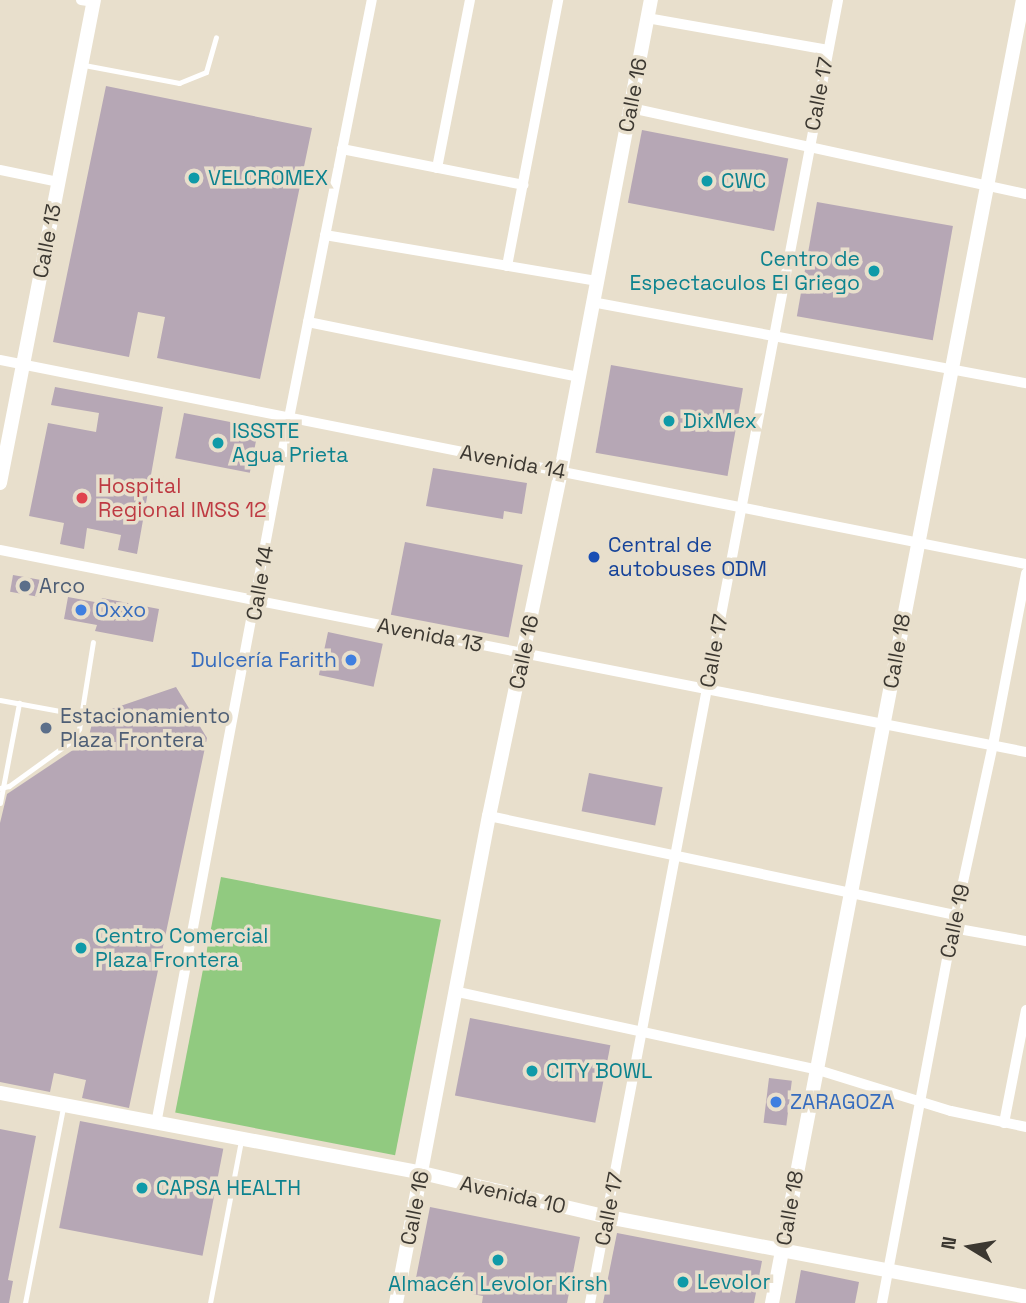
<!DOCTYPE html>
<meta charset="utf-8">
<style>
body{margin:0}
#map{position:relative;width:1026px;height:1303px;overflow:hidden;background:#e8dfcc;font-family:"Space Grotesk",sans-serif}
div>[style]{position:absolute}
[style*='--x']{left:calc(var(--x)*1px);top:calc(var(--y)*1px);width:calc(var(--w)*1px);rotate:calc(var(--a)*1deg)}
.green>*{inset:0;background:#91ca80;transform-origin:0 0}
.building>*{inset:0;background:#b6a7b5;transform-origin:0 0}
.lane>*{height:5px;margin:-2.5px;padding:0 2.5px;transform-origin:2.5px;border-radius:2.5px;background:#fff}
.street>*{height:10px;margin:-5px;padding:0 5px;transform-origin:5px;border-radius:5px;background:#fff}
.secondary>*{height:14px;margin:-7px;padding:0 7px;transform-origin:7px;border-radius:7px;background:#fff}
.dots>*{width:19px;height:19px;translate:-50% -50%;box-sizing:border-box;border:4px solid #e8dfcc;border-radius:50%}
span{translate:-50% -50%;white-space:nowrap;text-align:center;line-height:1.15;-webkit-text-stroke:7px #e8dfcc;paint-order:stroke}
.street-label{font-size:21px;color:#3c3831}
.culture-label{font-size:21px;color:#0d838f}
.left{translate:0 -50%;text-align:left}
.right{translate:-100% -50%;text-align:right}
.health-label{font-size:21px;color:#be3a42}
.transit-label{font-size:21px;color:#164399}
.service-label{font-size:21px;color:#4e5e75}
.shop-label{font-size:21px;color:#366cbe}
.north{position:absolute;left:935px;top:1212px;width:70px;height:70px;-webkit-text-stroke:5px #e8dfcc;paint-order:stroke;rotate:281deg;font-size:19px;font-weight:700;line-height:28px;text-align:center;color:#3c3831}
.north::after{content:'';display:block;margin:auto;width:24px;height:32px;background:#3c3831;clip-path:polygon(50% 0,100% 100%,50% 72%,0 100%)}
</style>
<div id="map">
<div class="green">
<div style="left:221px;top:877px;width:224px;height:240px;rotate:11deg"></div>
</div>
<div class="building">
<div style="clip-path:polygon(106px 86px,312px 128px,260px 379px,157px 358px,165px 317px,138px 312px,129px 357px,53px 342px)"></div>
<div style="left:642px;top:130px;width:149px;height:74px;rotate:11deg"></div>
<div style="left:817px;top:202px;width:138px;height:116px;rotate:10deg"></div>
<div style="left:611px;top:365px;width:134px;height:89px;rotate:10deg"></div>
<div style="clip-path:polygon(55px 387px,163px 407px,137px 554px,118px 550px,121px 535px,87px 528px,84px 549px,60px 544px,64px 523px,29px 516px,48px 423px,96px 432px,99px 413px,51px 405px)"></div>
<div style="left:184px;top:413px;width:76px;height:46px;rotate:11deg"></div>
<div style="clip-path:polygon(433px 468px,527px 483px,522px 514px,504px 511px,503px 519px,426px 506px)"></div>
<div style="left:405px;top:542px;width:120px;height:74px;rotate:11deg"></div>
<div style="left:13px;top:575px;width:27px;height:17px;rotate:10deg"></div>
<div style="clip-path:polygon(68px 597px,100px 603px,102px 598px,159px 609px,153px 642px,95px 631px,97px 625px,64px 619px)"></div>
<div style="left:328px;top:632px;width:56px;height:44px;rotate:12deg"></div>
<div style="clip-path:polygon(176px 687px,207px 738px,129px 1108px,82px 1098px,86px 1080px,54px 1073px,50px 1092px,0 1082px,0 823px,7px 794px,88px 740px,94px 715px)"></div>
<div style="left:589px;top:773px;width:75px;height:39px;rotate:11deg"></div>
<div style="left:470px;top:1018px;width:143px;height:79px;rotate:11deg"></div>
<div style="left:769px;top:1078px;width:23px;height:45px;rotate:7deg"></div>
<div style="left:80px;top:1121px;width:146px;height:109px;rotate:11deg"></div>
<div style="clip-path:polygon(0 1129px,36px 1136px,8px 1280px,13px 1281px,9px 1303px,0 1303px)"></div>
<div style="clip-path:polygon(430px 1207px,580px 1237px,567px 1303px,482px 1303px,483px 1296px,415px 1283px)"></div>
<div style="clip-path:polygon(617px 1233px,762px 1261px,754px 1303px,603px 1303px)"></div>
<div style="clip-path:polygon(801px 1270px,859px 1282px,855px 1303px,795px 1303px)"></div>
</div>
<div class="lane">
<div style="--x:84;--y:65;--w:97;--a:10.7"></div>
<div style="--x:179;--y:83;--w:29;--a:-22"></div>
<div style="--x:206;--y:72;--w:36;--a:-74"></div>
<div style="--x:0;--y:700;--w:83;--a:10.4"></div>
<div style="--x:0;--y:788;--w:9;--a:-13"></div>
<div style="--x:9;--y:786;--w:75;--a:-35.8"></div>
<div style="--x:70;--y:742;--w:16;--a:-55"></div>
<div style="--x:79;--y:729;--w:88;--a:-80.9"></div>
<div style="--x:0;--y:803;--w:102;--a:-79.2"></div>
<div style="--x:25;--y:1303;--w:200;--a:-79"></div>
<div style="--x:210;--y:1303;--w:165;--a:-79.2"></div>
</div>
<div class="street">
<div style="--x:81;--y:0;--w:12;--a:9"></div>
<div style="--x:647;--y:18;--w:184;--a:10"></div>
<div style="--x:631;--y:108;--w:404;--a:12.3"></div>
<div style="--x:342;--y:149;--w:185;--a:11.2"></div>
<div style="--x:437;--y:168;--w:171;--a:-78.9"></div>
<div style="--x:0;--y:170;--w:59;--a:11.7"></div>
<div style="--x:325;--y:235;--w:275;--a:9.6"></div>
<div style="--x:507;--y:266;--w:271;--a:-79.1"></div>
<div style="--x:592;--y:302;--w:441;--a:10.6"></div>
<div style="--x:308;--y:322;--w:277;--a:11.5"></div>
<div style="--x:0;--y:360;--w:1046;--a:11.25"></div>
<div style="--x:0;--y:550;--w:1046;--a:11.14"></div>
<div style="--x:489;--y:816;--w:477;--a:12"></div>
<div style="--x:953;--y:928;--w:74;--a:10.1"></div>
<div style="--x:458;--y:992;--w:365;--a:12.2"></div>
<div style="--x:815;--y:1069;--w:142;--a:17.2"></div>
<div style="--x:951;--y:1111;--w:77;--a:12"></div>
<div style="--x:1004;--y:1123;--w:115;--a:-79"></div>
<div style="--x:156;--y:1124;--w:718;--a:-79.33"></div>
<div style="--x:289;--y:418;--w:426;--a:-78.8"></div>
<div style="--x:590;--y:1303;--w:1326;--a:-79.22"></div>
<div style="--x:882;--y:1303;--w:382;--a:-79.3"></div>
<div style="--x:953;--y:928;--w:187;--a:-77.7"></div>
<div style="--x:993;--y:745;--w:175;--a:-79.1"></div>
</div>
<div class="secondary">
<div style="--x:0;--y:483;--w:492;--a:-79"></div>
<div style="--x:0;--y:1093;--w:430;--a:10.7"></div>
<div style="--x:422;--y:1173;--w:191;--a:13.3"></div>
<div style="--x:608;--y:1217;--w:426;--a:10.8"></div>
<div style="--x:396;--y:1303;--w:496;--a:-79.2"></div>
<div style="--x:489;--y:816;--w:352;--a:-78.2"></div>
<div style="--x:561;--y:471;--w:480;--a:-79.2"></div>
<div style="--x:772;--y:1303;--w:1327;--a:-79.1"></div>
</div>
<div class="dots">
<div style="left:194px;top:178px;background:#0f9aa8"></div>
<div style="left:707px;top:181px;background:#0f9aa8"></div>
<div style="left:874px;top:271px;background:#0f9aa8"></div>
<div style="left:669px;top:421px;background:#0f9aa8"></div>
<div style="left:218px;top:443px;background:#0f9aa8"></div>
<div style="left:82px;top:498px;background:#e0444e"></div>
<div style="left:594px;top:557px;background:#1a4fb4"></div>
<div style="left:25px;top:586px;background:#5c6f8a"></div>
<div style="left:81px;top:610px;background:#3f7fe0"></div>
<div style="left:351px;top:660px;background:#3f7fe0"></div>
<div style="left:46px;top:728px;background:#5c6f8a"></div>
<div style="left:81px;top:948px;background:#0f9aa8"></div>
<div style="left:532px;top:1071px;background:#0f9aa8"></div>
<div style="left:776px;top:1102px;background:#3f7fe0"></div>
<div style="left:142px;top:1188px;background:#0f9aa8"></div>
<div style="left:498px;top:1260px;background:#0f9aa8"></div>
<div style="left:683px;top:1282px;background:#0f9aa8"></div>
</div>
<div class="street-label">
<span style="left:819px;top:94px;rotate:-79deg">Calle 17</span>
<span style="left:633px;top:95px;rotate:-79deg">Calle 16</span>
<span style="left:47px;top:241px;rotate:-79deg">Calle 13</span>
<span style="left:513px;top:462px;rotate:11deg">Avenida 14</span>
<span style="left:260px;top:583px;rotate:-80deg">Calle 14</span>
<span style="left:430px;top:635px;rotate:11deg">Avenida 13</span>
<span style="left:714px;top:651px;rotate:-79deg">Calle 17</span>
<span style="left:897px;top:651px;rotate:-80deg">Calle 18</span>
<span style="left:524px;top:652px;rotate:-78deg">Calle 16</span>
<span style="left:955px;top:921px;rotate:-78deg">Calle 19</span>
<span style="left:513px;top:1195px;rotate:13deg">Avenida 10</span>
<span style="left:415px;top:1208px;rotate:-79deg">Calle 16</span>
<span style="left:790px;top:1208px;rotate:-80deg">Calle 18</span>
<span style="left:609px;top:1209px;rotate:-79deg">Calle 17</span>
</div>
<div class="culture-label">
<span class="left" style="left:208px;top:178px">VELCROMEX</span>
<span class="left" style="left:721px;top:181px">CWC</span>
<span class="right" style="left:860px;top:271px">Centro de<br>Espectaculos El Griego</span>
<span class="left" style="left:683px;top:421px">DixMex</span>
<span class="left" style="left:232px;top:443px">ISSSTE<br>Agua Prieta</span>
<span class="left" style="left:95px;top:948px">Centro Comercial<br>Plaza Frontera</span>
<span class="left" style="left:546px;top:1071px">CITY BOWL</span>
<span class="left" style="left:156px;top:1188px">CAPSA HEALTH</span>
<span class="left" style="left:697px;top:1282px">Levolor</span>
<span style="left:498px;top:1284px">Almacén Levolor Kirsh</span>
</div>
<div class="health-label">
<span class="left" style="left:98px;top:498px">Hospital<br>Regional IMSS 12</span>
</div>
<div class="transit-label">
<span class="left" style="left:608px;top:557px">Central de<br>autobuses ODM</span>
</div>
<div class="service-label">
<span class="left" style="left:39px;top:586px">Arco</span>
<span class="left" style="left:60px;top:728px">Estacionamiento<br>Plaza Frontera</span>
</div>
<div class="shop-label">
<span class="left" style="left:95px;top:610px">Oxxo</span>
<span class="right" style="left:337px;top:660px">Dulcería Farith</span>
<span class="left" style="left:790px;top:1102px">ZARAGOZA</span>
</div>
<div class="north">N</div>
</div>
